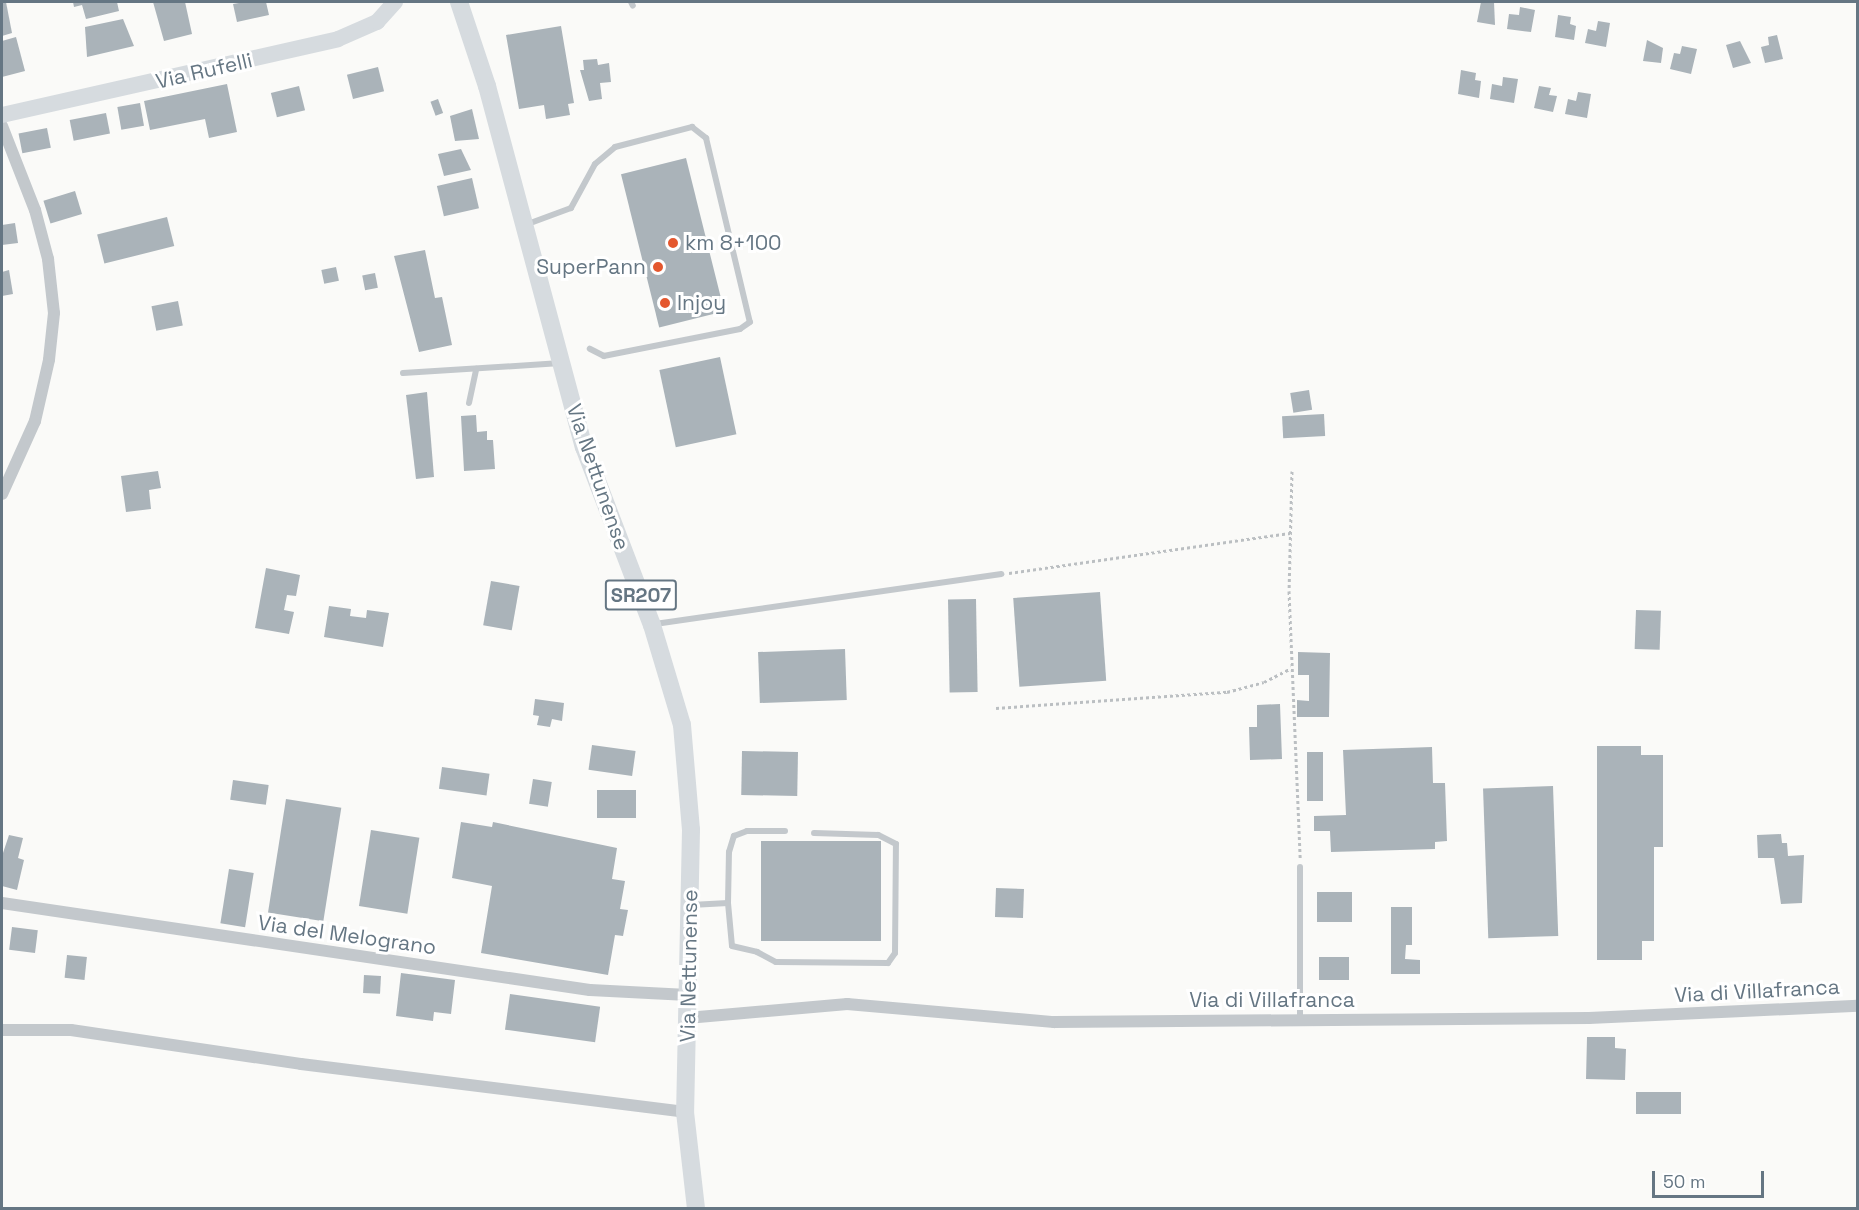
<!DOCTYPE html>
<style>
body{margin:0}
#map{position:relative;width:1859px;height:1210px;overflow:hidden;background:#fafaf8;font-family:"Space Grotesk",sans-serif}
div>[style]{position:absolute}
[style*='--x']{left:calc(var(--x)*1px);top:calc(var(--y)*1px);width:calc(var(--w)*1px);rotate:calc(var(--a)*1deg)}
.building>*{inset:0;background:#aab3b9;transform-origin:0 0}
.path>*{height:3px;margin-top:-1.5px;transform-origin:0;background:repeating-linear-gradient(90deg,#bbbfc2 0 3px,transparent 0 6px)}
.lane>*{height:6px;margin:-3px;padding:0 3px;transform-origin:3px;border-radius:3px;background:#c3c8cc}
.street>*{height:12px;margin:-6px;padding:0 6px;transform-origin:6px;border-radius:6px;background:#c3c8cc}
.secondary>*{height:16px;margin:-8px;padding:0 8px;transform-origin:8px;border-radius:8px;background:#d6dbdf}
.primary>*{height:18px;margin:-9px;padding:0 9px;transform-origin:9px;border-radius:9px;background:#d6dbdf}
.dots>*{width:16px;height:16px;translate:-50% -50%;box-sizing:border-box;border:3px solid #fff;border-radius:50%}
span{translate:-50% -50%;white-space:nowrap;text-align:center;line-height:1.15;-webkit-text-stroke:6px #fff;paint-order:stroke}
.shield-label span{padding:2px 4px;background:#fff;border:2px solid;border-radius:4px;-webkit-text-stroke-width:0}
.shield-label{font-size:20px;color:#657683;font-weight:700}
.street-label{font-size:21px;color:#657683}
.poi-label{font-size:21px;color:#657683}
.left{translate:0 -50%;text-align:left}
.right{translate:-100% -50%;text-align:right}
.frame{position:absolute;inset:0;border:3px solid #657683;pointer-events:none}
.scale{position:absolute;left:1652px;top:1171px;width:112px;height:27px;box-sizing:border-box;border:3px solid #657683;border-top:0;padding-left:8px;font-size:18px;line-height:21px;white-space:nowrap;color:#657683;-webkit-text-stroke:4px #fff;paint-order:stroke}
</style>
<div id="map">
<div class="building">
<div style="clip-path:polygon(2px 2px,6px 2px,12px 33px,2px 36px)"></div>
<div style="clip-path:polygon(73px 2px,117px 2px,119px 11px,86px 19px,82px 5px,74px 7px)"></div>
<div style="clip-path:polygon(153px 2px,185px 2px,192px 34px,164px 41px)"></div>
<div style="clip-path:polygon(245px 2px,266px 2px,269px 15px,237px 22px,233px 4px)"></div>
<div style="clip-path:polygon(1481px 2px,1494px 2px,1495px 25px,1477px 22px)"></div>
<div style="clip-path:polygon(1520px 7px,1535px 10px,1531px 32px,1507px 29px,1509px 14px,1519px 15px)"></div>
<div style="clip-path:polygon(1558px 15px,1571px 17px,1570px 24px,1576px 26px,1574px 40px,1555px 37px)"></div>
<div style="clip-path:polygon(123px 19px,134px 46px,87px 57px,85px 27px)"></div>
<div style="clip-path:polygon(1598px 21px,1610px 23px,1606px 47px,1585px 43px,1588px 29px,1596px 31px)"></div>
<div style="clip-path:polygon(561px 26px,574px 103px,568px 104px,570px 115px,546px 119px,544px 105px,519px 109px,506px 35px)"></div>
<div style="clip-path:polygon(1777px 35px,1783px 59px,1765px 63px,1761px 47px,1769px 45px,1768px 37px)"></div>
<div style="clip-path:polygon(16px 37px,25px 71px,2px 77px,2px 41px)"></div>
<div style="clip-path:polygon(1647px 40px,1663px 48px,1661px 63px,1643px 61px)"></div>
<div style="clip-path:polygon(1740px 41px,1751px 63px,1733px 68px,1726px 45px)"></div>
<div style="clip-path:polygon(1682px 46px,1697px 49px,1691px 74px,1670px 69px,1674px 53px,1680px 54px)"></div>
<div style="clip-path:polygon(597px 59px,598px 65px,609px 63px,611px 82px,600px 83px,602px 99px,589px 101px,580px 70px,584px 70px,583px 60px)"></div>
<div style="left:378px;top:67px;width:25px;height:32px;rotate:76deg"></div>
<div style="clip-path:polygon(1461px 70px,1476px 73px,1475px 80px,1481px 81px,1479px 98px,1458px 94px)"></div>
<div style="clip-path:polygon(1503px 77px,1518px 79px,1514px 103px,1490px 99px,1492px 84px,1502px 86px)"></div>
<div style="clip-path:polygon(227px 84px,237px 132px,209px 138px,205px 119px,150px 130px,144px 101px)"></div>
<div style="left:299px;top:86px;width:25px;height:29px;rotate:76deg"></div>
<div style="clip-path:polygon(1539px 86px,1551px 88px,1549px 95px,1557px 96px,1553px 112px,1534px 108px)"></div>
<div style="clip-path:polygon(1578px 92px,1591px 94px,1587px 118px,1565px 114px,1568px 99px,1576px 101px)"></div>
<div style="left:438px;top:99px;width:15px;height:8px;rotate:70deg"></div>
<div style="left:140px;top:103px;width:23px;height:23px;rotate:80deg"></div>
<div style="clip-path:polygon(472px 109px,479px 139px,455px 141px,450px 116px)"></div>
<div style="left:106px;top:113px;width:21px;height:37px;rotate:79deg"></div>
<div style="left:47px;top:128px;width:20px;height:29px;rotate:79deg"></div>
<div style="clip-path:polygon(461px 149px,471px 170px,444px 176px,438px 154px)"></div>
<div style="left:686px;top:158px;width:158px;height:67px;rotate:76deg"></div>
<div style="left:472px;top:178px;width:31px;height:36px;rotate:77deg"></div>
<div style="left:75px;top:191px;width:24px;height:33px;rotate:73deg"></div>
<div style="left:167px;top:217px;width:30px;height:72px;rotate:76deg"></div>
<div style="clip-path:polygon(15px 223px,18px 243px,2px 245px,2px 225px)"></div>
<div style="clip-path:polygon(425px 250px,435px 298px,442px 297px,452px 345px,419px 352px,394px 256px)"></div>
<div style="left:336px;top:267px;width:14px;height:15px;rotate:78deg"></div>
<div style="clip-path:polygon(9px 270px,13px 294px,2px 296px,2px 272px)"></div>
<div style="left:375px;top:273px;width:15px;height:13px;rotate:79deg"></div>
<div style="left:178px;top:301px;width:25px;height:27px;rotate:79deg"></div>
<div style="left:720px;top:357px;width:79px;height:62px;rotate:78deg"></div>
<div style="left:1309px;top:390px;width:20px;height:19px;rotate:81deg"></div>
<div style="clip-path:polygon(427px 392px,434px 477px,416px 479px,406px 395px)"></div>
<div style="left:1324px;top:414px;width:22px;height:42px;rotate:87deg"></div>
<div style="clip-path:polygon(476px 415px,477px 432px,487px 431px,487px 440px,493px 440px,495px 469px,464px 471px,461px 416px)"></div>
<div style="clip-path:polygon(158px 471px,161px 488px,149px 490px,151px 509px,126px 512px,121px 476px)"></div>
<div style="clip-path:polygon(266px 568px,300px 575px,296px 596px,287px 595px,284px 610px,294px 612px,289px 634px,255px 628px)"></div>
<div style="left:491px;top:581px;width:29px;height:45px;rotate:10deg"></div>
<div style="left:1100px;top:592px;width:89px;height:87px;rotate:86deg"></div>
<div style="left:976px;top:599px;width:93px;height:28px;rotate:89deg"></div>
<div style="clip-path:polygon(329px 606px,351px 609px,350px 616px,366px 618px,367px 610px,389px 613px,383px 647px,324px 637px)"></div>
<div style="left:1636px;top:610px;width:25px;height:39px;rotate:2deg"></div>
<div style="left:845px;top:649px;width:51px;height:87px;rotate:88deg"></div>
<div style="clip-path:polygon(1298px 652px,1330px 653px,1329px 717px,1297px 717px,1297px 700px,1309px 701px,1309px 675px,1298px 675px)"></div>
<div style="clip-path:polygon(535px 699px,564px 703px,562px 721px,552px 719px,550px 727px,537px 725px,539px 716px,533px 715px)"></div>
<div style="clip-path:polygon(1280px 704px,1282px 759px,1250px 760px,1249px 727px,1257px 727px,1257px 705px)"></div>
<div style="left:592px;top:745px;width:44px;height:25px;rotate:8deg"></div>
<div style="clip-path:polygon(1597px 746px,1641px 746px,1641px 755px,1663px 755px,1663px 847px,1654px 847px,1654px 941px,1642px 941px,1642px 960px,1597px 960px)"></div>
<div style="clip-path:polygon(1432px 747px,1433px 783px,1445px 783px,1447px 841px,1435px 842px,1435px 849px,1331px 852px,1330px 831px,1314px 831px,1314px 816px,1346px 815px,1343px 750px)"></div>
<div style="left:742px;top:751px;width:56px;height:44px;rotate:1deg"></div>
<div style="left:1307px;top:752px;width:16px;height:49px"></div>
<div style="left:442px;top:767px;width:48px;height:22px;rotate:8deg"></div>
<div style="left:533px;top:779px;width:19px;height:25px;rotate:9deg"></div>
<div style="left:233px;top:780px;width:36px;height:20px;rotate:8deg"></div>
<div style="left:1553px;top:786px;width:150px;height:70px;rotate:88deg"></div>
<div style="left:597px;top:790px;width:39px;height:28px"></div>
<div style="left:286px;top:799px;width:56px;height:115px;rotate:9deg"></div>
<div style="clip-path:polygon(461px 822px,492px 827px,493px 822px,617px 848px,612px 879px,625px 881px,620px 909px,628px 910px,623px 936px,615px 935px,608px 975px,481px 953px,492px 886px,452px 878px)"></div>
<div style="left:371px;top:830px;width:49px;height:77px;rotate:9deg"></div>
<div style="clip-path:polygon(1781px 834px,1782px 843px,1787px 843px,1788px 856px,1804px 855px,1802px 903px,1781px 904px,1774px 858px,1758px 858px,1757px 835px)"></div>
<div style="clip-path:polygon(9px 835px,23px 838px,18px 858px,24px 860px,17px 890px,2px 886px,2px 856px)"></div>
<div style="left:761px;top:841px;width:120px;height:100px"></div>
<div style="left:229px;top:869px;width:25px;height:55px;rotate:9deg"></div>
<div style="left:996px;top:888px;width:28px;height:29px;rotate:2deg"></div>
<div style="left:1317px;top:892px;width:35px;height:30px"></div>
<div style="clip-path:polygon(1391px 907px,1412px 907px,1412px 945px,1406px 945px,1405px 959px,1420px 960px,1420px 974px,1391px 974px)"></div>
<div style="left:12px;top:927px;width:26px;height:23px;rotate:7deg"></div>
<div style="left:67px;top:955px;width:20px;height:23px;rotate:6deg"></div>
<div style="left:1349px;top:957px;width:23px;height:30px;rotate:90deg"></div>
<div style="clip-path:polygon(401px 973px,455px 980px,451px 1014px,434px 1012px,433px 1021px,396px 1016px)"></div>
<div style="left:364px;top:975px;width:17px;height:18px;rotate:3deg"></div>
<div style="left:510px;top:994px;width:91px;height:36px;rotate:8deg"></div>
<div style="clip-path:polygon(1587px 1037px,1615px 1037px,1615px 1048px,1626px 1049px,1625px 1080px,1586px 1079px)"></div>
<div style="left:1681px;top:1092px;width:22px;height:45px;rotate:90deg"></div>
</div>
<div class="path">
<div style="--x:1292;--y:471;--w:120;--a:91.4"></div>
<div style="--x:1289;--y:591;--w:268;--a:87.6"></div>
<div style="--x:1009;--y:573;--w:284;--a:-8.1"></div>
<div style="--x:996;--y:708;--w:232;--a:-4"></div>
<div style="--x:1227;--y:692;--w:38;--a:-15"></div>
<div style="--x:1264;--y:682;--w:30;--a:-27"></div>
</div>
<div class="lane">
<div style="--x:631;--y:2;--w:4;--a:63"></div>
<div style="--x:525;--y:225;--w:49;--a:-20.3"></div>
<div style="--x:571;--y:208;--w:50;--a:-61.4"></div>
<div style="--x:595;--y:164;--w:26;--a:-40"></div>
<div style="--x:615;--y:147;--w:80;--a:-14.6"></div>
<div style="--x:692;--y:127;--w:18;--a:38"></div>
<div style="--x:706;--y:138;--w:189;--a:76.6"></div>
<div style="--x:750;--y:322;--w:12;--a:145"></div>
<div style="--x:740;--y:329;--w:139;--a:168.8"></div>
<div style="--x:604;--y:356;--w:16;--a:-153"></div>
<div style="--x:403;--y:373;--w:158;--a:-3.6"></div>
<div style="--x:469;--y:403;--w:35;--a:-78"></div>
<div style="--x:655;--y:624;--w:350;--a:-8.2"></div>
<div style="--x:1300;--y:867;--w:153;--a:90"></div>
<div style="--x:728;--y:903;--w:51;--a:-88.9"></div>
<div style="--x:729;--y:852;--w:17;--a:-73"></div>
<div style="--x:734;--y:836;--w:14;--a:-21"></div>
<div style="--x:747;--y:831;--w:38;--a:0"></div>
<div style="--x:691;--y:905;--w:37;--a:-3"></div>
<div style="--x:728;--y:903;--w:43;--a:84.7"></div>
<div style="--x:732;--y:946;--w:26;--a:13"></div>
<div style="--x:757;--y:952;--w:21;--a:28"></div>
<div style="--x:776;--y:962;--w:112;--a:0.5"></div>
<div style="--x:888;--y:963;--w:12;--a:-55"></div>
<div style="--x:895;--y:953;--w:109;--a:-89.5"></div>
<div style="--x:896;--y:844;--w:20;--a:-153"></div>
<div style="--x:878;--y:835;--w:64;--a:-178.2"></div>
</div>
<div class="street">
<div style="--x:2;--y:126;--w:90;--a:68.6"></div>
<div style="--x:35;--y:210;--w:51;--a:75.1"></div>
<div style="--x:48;--y:259;--w:54;--a:83.7"></div>
<div style="--x:54;--y:313;--w:47;--a:96.1"></div>
<div style="--x:49;--y:360;--w:63;--a:102.9"></div>
<div style="--x:35;--y:421;--w:80;--a:114.3"></div>
<div style="--x:2;--y:903;--w:594;--a:8.42"></div>
<div style="--x:590;--y:990;--w:98;--a:2.9"></div>
<div style="--x:687;--y:1018;--w:161;--a:-5"></div>
<div style="--x:847;--y:1004;--w:208;--a:5"></div>
<div style="--x:1054;--y:1022;--w:535;--a:-0.43"></div>
<div style="--x:1589;--y:1018;--w:269;--a:-2.6"></div>
<div style="--x:2;--y:1030;--w:69;--a:0"></div>
<div style="--x:71;--y:1030;--w:232;--a:8.4"></div>
<div style="--x:301;--y:1064;--w:387;--a:7.1"></div>
</div>
<div class="secondary">
<div style="--x:2;--y:115;--w:344;--a:-12.7"></div>
<div style="--x:338;--y:39;--w:43;--a:-23.6"></div>
<div style="--x:377;--y:22;--w:27;--a:-48"></div>
</div>
<div class="primary">
<div style="--x:459;--y:2;--w:89;--a:71.6"></div>
<div style="--x:487;--y:86;--w:374;--a:75"></div>
<div style="--x:584;--y:447;--w:191;--a:69.1"></div>
<div style="--x:652;--y:625;--w:104;--a:73.3"></div>
<div style="--x:682;--y:725;--w:105;--a:85.1"></div>
<div style="--x:691;--y:830;--w:282;--a:91.2"></div>
<div style="--x:685;--y:1112;--w:97;--a:83.5"></div>
</div>
<div class="dots">
<div style="left:673px;top:243px;background:#e4572e"></div>
<div style="left:658px;top:267px;background:#e4572e"></div>
<div style="left:665px;top:303px;background:#e4572e"></div>
</div>
<div class="shield-label">
<span style="left:641px;top:595px">SR207</span>
</div>
<div class="street-label">
<span style="left:204px;top:71px;rotate:-13deg">Via Rufelli</span>
<span style="left:598px;top:477px;rotate:71deg">Via Nettunense</span>
<span style="left:347px;top:935px;rotate:8deg">Via del Melograno</span>
<span style="left:689px;top:966px;rotate:-89deg">Via Nettunense</span>
<span style="left:1757px;top:991px;rotate:-3deg">Via di Villafranca</span>
<span style="left:1272px;top:1000px">Via di Villafranca</span>
</div>
<div class="poi-label">
<span class="left" style="left:685px;top:243px">km 8+100</span>
<span class="right" style="left:646px;top:267px">SuperPann</span>
<span class="left" style="left:677px;top:303px">Injoy</span>
</div>
<div class="frame"></div>
<div class="scale">50 m</div>
</div>
